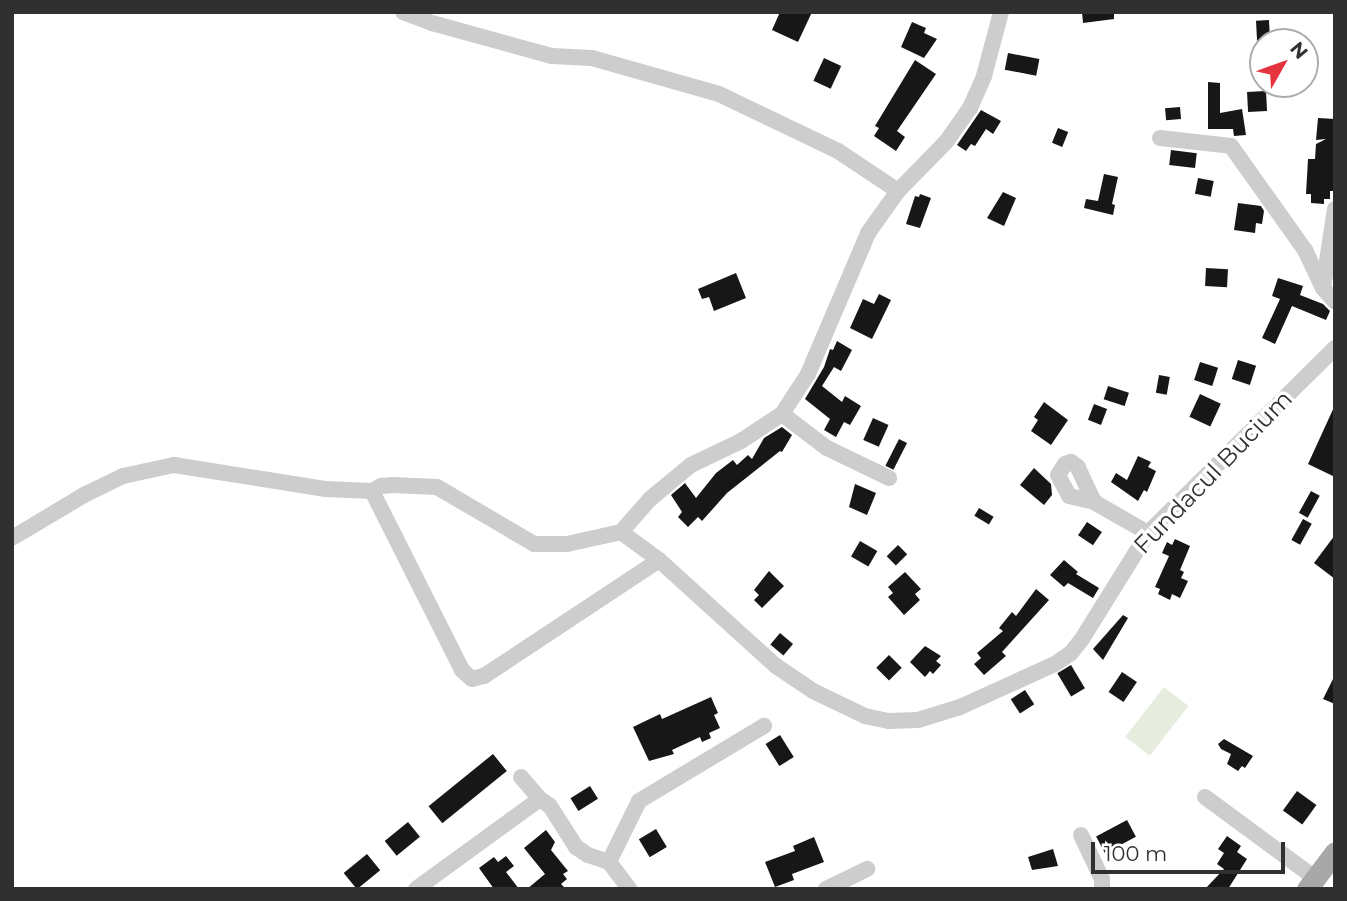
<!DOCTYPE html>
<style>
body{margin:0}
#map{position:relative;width:1347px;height:901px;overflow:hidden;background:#fff;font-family:Montserrat,sans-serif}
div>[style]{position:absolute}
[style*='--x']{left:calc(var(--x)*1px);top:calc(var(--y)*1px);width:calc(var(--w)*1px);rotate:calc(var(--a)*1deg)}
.green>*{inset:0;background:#e6edde;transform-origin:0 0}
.building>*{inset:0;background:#171717;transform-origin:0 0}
.minor>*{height:16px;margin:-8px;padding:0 8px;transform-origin:8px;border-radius:8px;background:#cdcdcd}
.major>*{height:21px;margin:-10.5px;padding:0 10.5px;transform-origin:10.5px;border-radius:10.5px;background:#a8a8a8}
span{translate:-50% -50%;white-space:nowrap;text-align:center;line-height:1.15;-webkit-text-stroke:7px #fff;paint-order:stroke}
.street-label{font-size:24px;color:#303030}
.frame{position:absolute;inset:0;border:14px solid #303030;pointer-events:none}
.north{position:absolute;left:1249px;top:28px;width:70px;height:70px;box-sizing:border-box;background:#fff;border:2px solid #acacac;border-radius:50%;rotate:50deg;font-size:19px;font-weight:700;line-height:28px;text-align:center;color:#303030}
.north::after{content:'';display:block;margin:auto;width:24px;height:32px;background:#e5343e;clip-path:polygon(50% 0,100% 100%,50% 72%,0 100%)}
.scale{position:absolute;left:1091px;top:842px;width:194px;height:32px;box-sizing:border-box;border:4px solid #303030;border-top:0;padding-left:9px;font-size:21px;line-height:24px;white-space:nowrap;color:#303030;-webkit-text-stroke:5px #fff;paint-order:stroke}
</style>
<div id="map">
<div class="green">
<div style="left:1164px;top:687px;width:31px;height:63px;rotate:38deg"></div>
</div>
<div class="building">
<div style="clip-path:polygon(780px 12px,812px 12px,798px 42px,772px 30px)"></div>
<div style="clip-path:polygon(1082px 12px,1114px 12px,1114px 19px,1083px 23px)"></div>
<div style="left:1269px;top:20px;width:21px;height:13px;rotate:87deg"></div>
<div style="clip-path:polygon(912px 22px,926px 28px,924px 33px,937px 39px,924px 58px,901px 47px)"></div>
<div style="left:1008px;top:53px;width:32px;height:17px;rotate:11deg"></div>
<div style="left:824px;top:58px;width:19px;height:25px;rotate:25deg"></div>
<div style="clip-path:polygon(915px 60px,936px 74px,897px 131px,905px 137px,896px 151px,874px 136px,879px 128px,875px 126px)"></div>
<div style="clip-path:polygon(1208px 82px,1220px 83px,1220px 113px,1242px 109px,1246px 135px,1234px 136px,1233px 129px,1208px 129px)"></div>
<div style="left:1266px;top:91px;width:20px;height:19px;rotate:87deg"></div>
<div style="left:1180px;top:107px;width:12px;height:15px;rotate:85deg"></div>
<div style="clip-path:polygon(981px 110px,1001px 121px,993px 134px,986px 129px,975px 146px,971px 144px,966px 151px,957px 145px)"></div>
<div style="clip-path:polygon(1318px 118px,1335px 119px,1335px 191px,1330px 191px,1330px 199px,1324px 199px,1324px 204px,1311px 203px,1311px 194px,1306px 194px,1308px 159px,1315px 159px,1316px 144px,1326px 139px,1316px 140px)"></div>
<div style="left:1058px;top:128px;width:11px;height:16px;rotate:22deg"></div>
<div style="left:1171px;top:150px;width:26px;height:15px;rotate:7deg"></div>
<div style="clip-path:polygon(1104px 174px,1118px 177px,1112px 204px,1115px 205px,1113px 215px,1084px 208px,1086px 199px,1098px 201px)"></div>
<div style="left:1198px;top:178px;width:16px;height:16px;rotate:11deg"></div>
<div style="clip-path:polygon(1003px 192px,1016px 198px,1004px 226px,987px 218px)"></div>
<div style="clip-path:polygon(920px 194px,931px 198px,920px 228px,906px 224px,915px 196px,919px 197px)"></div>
<div style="clip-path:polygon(1238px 203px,1261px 206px,1264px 211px,1262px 224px,1256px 223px,1255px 233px,1234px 230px)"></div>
<div style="left:1206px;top:268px;width:22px;height:18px;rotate:3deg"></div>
<div style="clip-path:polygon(736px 273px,746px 298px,714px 311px,709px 297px,702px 299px,698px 289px)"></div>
<div style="clip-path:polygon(1278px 278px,1303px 286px,1300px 295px,1323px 304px,1330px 311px,1326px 320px,1292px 306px,1275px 344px,1262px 338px,1280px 299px,1272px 296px)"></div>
<div style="clip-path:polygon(879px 294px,891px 300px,872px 339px,850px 328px,863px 299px,874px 304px)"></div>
<div style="clip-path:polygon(837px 341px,852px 350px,841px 371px,834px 367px,822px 386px,842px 402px,845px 396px,861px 406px,850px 425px,844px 422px,836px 437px,824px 430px,830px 419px,805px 399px,824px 367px,830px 349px,833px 350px)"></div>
<div style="left:1238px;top:360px;width:19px;height:20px;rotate:18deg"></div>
<div style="left:1200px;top:362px;width:19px;height:19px;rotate:18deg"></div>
<div style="left:1159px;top:375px;width:11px;height:18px;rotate:10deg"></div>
<div style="left:1108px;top:386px;width:22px;height:14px;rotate:18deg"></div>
<div style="left:1200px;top:394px;width:23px;height:25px;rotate:25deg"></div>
<div style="clip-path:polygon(1044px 402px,1068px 420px,1051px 445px,1031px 431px,1038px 420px,1034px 417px)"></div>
<div style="left:1094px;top:404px;width:14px;height:17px;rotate:21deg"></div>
<div style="clip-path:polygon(1335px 405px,1335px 477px,1308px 464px)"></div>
<div style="left:873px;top:418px;width:17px;height:24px;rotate:24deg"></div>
<div style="clip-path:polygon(782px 427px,792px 435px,782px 452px,780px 451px,727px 493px,702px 521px,698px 517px,688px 527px,678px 517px,682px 512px,671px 495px,685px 483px,696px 498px,716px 473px,733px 460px,737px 465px,748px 455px,752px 459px,764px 438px)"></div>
<div style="left:899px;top:439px;width:9px;height:30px;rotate:27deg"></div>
<div style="clip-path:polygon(1138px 456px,1151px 462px,1148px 467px,1156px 471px,1147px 492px,1144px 490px,1138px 501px,1111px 482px,1116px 473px,1127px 480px)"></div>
<div style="clip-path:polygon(1034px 468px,1051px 484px,1052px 495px,1044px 505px,1020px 485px)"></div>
<div style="clip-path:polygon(855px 484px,876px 493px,867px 515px,849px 507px)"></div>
<div style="left:1311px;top:491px;width:10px;height:25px;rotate:29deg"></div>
<div style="left:979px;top:508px;width:17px;height:9px;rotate:31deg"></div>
<div style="left:1303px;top:519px;width:10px;height:24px;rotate:29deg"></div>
<div style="left:1087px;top:522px;width:18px;height:16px;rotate:34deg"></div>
<div style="clip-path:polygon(1335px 535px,1335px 579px,1314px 563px)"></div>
<div style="clip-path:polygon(1175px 539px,1190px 546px,1180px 570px,1184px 572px,1181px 578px,1188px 581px,1180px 598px,1172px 594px,1170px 600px,1158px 594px,1160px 589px,1155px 587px,1169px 556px,1162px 553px,1167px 542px,1172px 545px)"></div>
<div style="left:860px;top:541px;width:20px;height:18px;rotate:30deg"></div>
<div style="left:898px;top:545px;width:13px;height:16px;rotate:45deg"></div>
<div style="clip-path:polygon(1064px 560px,1078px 572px,1076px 574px,1099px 588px,1093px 598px,1068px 583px,1064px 587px,1050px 575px)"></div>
<div style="clip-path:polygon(769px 571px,784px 586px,762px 608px,754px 600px,759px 595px,754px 590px)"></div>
<div style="clip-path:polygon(905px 572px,921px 589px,915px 594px,920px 600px,904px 615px,888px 597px,893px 593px,888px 587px)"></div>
<div style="clip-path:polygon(1036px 589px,1049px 600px,1002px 652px,1006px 656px,984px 675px,974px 664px,981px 658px,977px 653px,1003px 631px,999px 628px,1012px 612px,1016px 616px)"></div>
<div style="clip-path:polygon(1123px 615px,1128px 618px,1103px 660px,1093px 649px)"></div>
<div style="left:780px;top:633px;width:17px;height:15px;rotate:40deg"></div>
<div style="clip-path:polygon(925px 646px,941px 656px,936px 661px,941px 665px,933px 674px,930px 671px,925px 677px,910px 662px)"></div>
<div style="left:889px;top:655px;width:18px;height:18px;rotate:45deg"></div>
<div style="left:1071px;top:665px;width:27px;height:16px;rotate:59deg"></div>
<div style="left:1122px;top:672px;width:18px;height:24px;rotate:34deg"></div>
<div style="clip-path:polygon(1335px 675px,1335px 704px,1323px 699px)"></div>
<div style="left:1025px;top:690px;width:17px;height:17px;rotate:57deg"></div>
<div style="clip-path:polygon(711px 697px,718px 713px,714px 715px,720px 728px,709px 733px,711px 738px,702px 742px,700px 737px,672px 750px,674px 754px,649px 761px,633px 727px,660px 714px,662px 719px)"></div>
<div style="left:780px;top:735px;width:26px;height:17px;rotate:58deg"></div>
<div style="clip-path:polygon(1224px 739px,1253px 756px,1245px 768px,1242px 766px,1238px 771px,1227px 764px,1231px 754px,1221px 749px,1218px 744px)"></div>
<div style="left:493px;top:754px;width:22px;height:83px;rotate:51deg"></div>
<div style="left:590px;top:786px;width:15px;height:23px;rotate:58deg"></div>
<div style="left:1297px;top:791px;width:24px;height:24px;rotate:36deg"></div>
<div style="left:1127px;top:820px;width:19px;height:35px;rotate:62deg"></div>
<div style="left:408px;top:822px;width:19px;height:30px;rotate:51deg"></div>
<div style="left:656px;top:829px;width:21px;height:20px;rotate:59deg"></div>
<div style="clip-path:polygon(546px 830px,555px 842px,551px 850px,568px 871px,563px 874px,567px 879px,561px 884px,566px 889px,527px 889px,545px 874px,524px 848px)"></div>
<div style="clip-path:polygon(1227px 836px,1241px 846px,1237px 852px,1247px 859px,1228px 889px,1205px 889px,1224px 869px,1217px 864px,1224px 853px,1218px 849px)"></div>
<div style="clip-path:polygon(814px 837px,824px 862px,792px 874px,794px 880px,775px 887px,765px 862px,795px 851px,793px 846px)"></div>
<div style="clip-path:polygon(1053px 849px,1058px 866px,1032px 870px,1028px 857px)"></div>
<div style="left:367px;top:854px;width:21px;height:30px;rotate:51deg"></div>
<div style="clip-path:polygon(506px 856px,514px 866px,506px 872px,519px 889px,494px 889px,479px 868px,494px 857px,498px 862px)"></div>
</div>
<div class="minor">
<div style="--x:403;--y:12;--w:31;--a:21"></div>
<div style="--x:432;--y:23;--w:124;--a:15.4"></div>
<div style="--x:552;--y:56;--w:40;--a:2.9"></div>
<div style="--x:592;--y:58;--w:132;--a:15.8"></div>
<div style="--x:719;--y:94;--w:132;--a:25.6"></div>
<div style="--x:838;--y:151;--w:72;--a:33.7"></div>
<div style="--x:1160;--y:138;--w:71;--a:6.4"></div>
<div style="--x:1231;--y:146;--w:128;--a:54.6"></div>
<div style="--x:1305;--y:250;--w:42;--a:64.7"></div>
<div style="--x:1323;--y:288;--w:18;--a:49"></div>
<div style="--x:1323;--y:288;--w:80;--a:-81.4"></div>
<div style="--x:782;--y:414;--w:56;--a:37.1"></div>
<div style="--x:827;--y:448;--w:69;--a:25.8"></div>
<div style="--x:372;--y:491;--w:200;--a:63.3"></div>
<div style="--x:462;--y:670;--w:13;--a:42"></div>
<div style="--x:472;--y:679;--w:12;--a:-14"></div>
<div style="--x:484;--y:676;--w:210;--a:-33.5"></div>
<div style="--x:1094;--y:502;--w:38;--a:-115"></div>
<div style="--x:1078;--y:467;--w:9;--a:-144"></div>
<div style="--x:1071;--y:462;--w:6;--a:162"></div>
<div style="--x:1065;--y:464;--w:13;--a:122"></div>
<div style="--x:1058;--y:475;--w:24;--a:62"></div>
<div style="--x:1069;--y:496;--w:26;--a:13"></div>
<div style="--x:1094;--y:502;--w:62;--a:29.9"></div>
<div style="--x:621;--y:532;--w:47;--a:36.4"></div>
<div style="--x:659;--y:560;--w:158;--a:42.2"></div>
<div style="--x:776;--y:666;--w:45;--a:34"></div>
<div style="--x:813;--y:691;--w:58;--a:25.7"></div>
<div style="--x:865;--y:716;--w:24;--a:12"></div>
<div style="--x:888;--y:721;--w:30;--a:-2"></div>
<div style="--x:918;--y:720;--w:44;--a:-17.2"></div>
<div style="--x:960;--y:707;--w:104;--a:-24.4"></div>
<div style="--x:1055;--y:664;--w:19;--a:-35"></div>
<div style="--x:1071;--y:653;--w:18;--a:-52"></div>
<div style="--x:1082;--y:639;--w:125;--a:-58.1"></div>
<div style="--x:1148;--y:533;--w:263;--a:-44.7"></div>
<div style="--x:621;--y:532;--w:44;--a:-48.7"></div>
<div style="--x:650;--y:499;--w:53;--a:-39.7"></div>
<div style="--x:691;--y:465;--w:55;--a:-25.6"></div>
<div style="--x:741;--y:441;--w:49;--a:-33.4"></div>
<div style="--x:782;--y:414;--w:48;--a:-57"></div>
<div style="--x:808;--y:374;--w:153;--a:-66.9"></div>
<div style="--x:868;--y:233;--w:52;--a:-54.5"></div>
<div style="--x:898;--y:191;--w:69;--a:-45.6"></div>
<div style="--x:946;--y:142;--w:42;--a:-54.8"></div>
<div style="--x:970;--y:108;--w:35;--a:-66"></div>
<div style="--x:984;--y:76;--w:66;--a:-75.1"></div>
<div style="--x:12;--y:538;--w:84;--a:-30.8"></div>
<div style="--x:84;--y:495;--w:43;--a:-26"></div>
<div style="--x:123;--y:476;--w:52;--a:-12.2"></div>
<div style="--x:174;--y:465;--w:154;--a:9"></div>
<div style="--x:326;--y:489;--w:46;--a:2.5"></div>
<div style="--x:372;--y:491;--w:10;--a:-29"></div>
<div style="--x:381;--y:486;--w:12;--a:-5"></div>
<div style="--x:393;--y:485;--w:44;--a:2.6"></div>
<div style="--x:437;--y:487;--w:113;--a:30.4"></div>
<div style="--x:534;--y:544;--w:33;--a:0"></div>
<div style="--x:567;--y:544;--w:55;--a:-12.5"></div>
<div style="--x:521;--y:777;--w:29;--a:49"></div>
<div style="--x:540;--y:799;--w:12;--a:35"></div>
<div style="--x:550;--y:806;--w:49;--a:57.6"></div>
<div style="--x:576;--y:847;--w:14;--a:34"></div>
<div style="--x:588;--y:855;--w:22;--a:18"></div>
<div style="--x:609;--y:862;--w:34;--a:53"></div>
<div style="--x:1205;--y:797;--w:137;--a:36.4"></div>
<div style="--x:1081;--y:835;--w:49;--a:64.5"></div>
<div style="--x:1102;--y:879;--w:10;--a:90"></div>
<div style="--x:609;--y:862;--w:68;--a:-63.8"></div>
<div style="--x:639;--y:801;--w:146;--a:-31"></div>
<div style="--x:416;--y:889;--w:153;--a:-36"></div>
<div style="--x:826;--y:889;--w:46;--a:-26"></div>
</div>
<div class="major">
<div style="--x:1307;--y:889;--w:46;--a:-52.9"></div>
</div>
<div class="street-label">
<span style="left:1213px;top:472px;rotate:-46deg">Fundacul Bucium</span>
</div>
<div class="frame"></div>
<div class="north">N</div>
<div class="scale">100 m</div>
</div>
